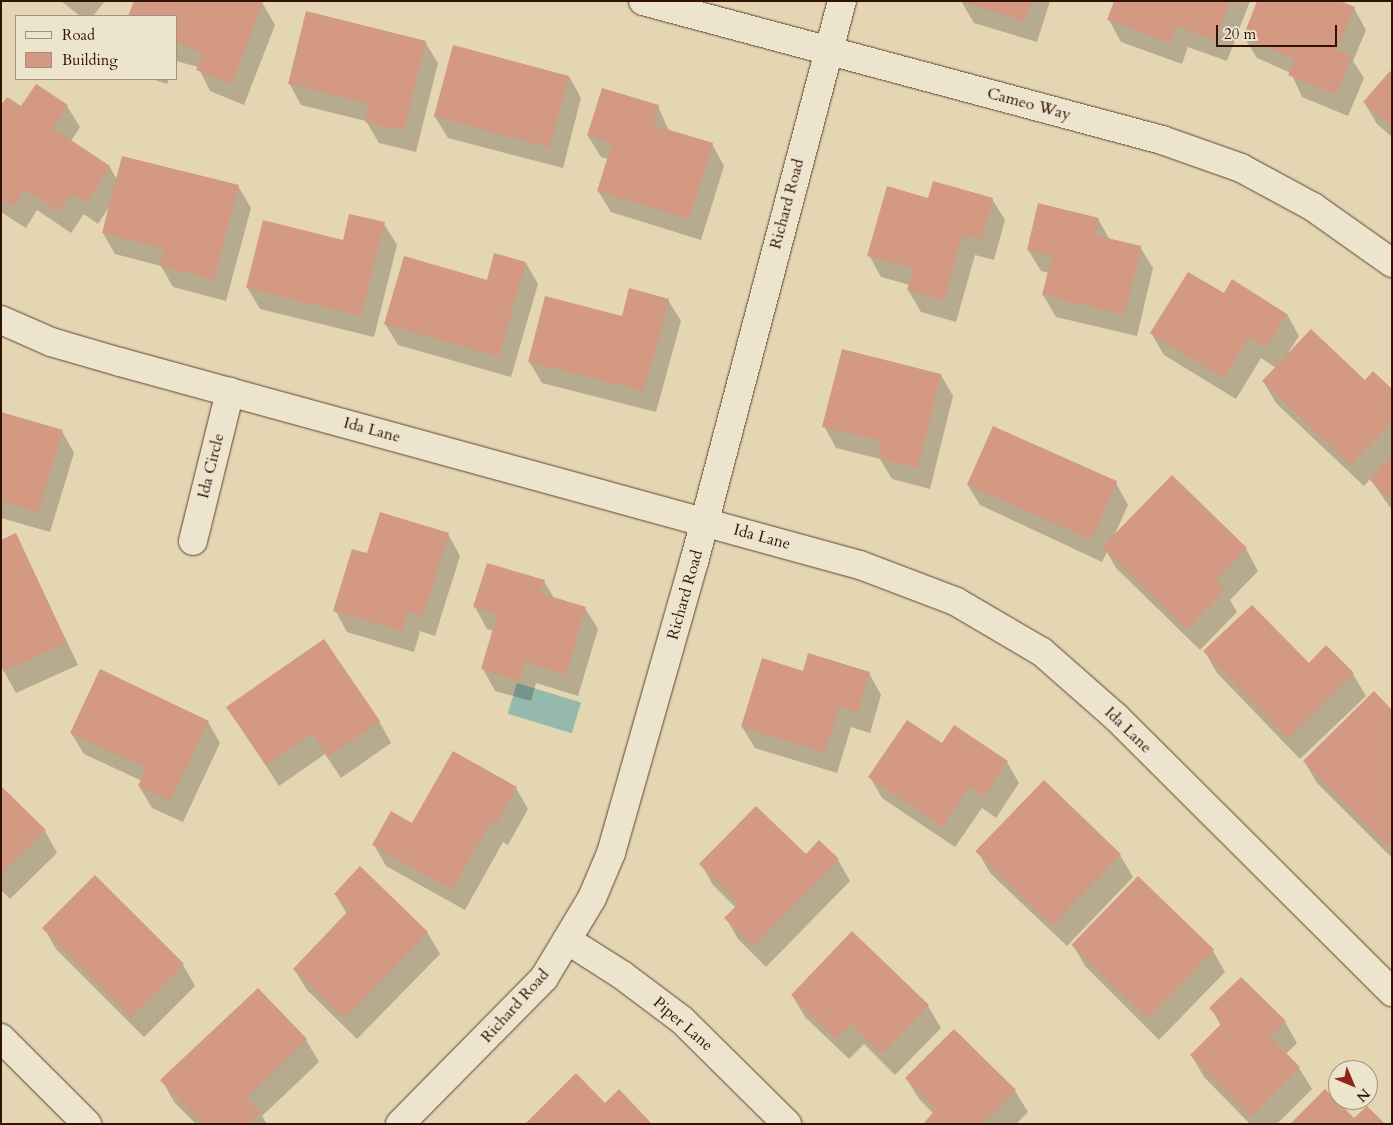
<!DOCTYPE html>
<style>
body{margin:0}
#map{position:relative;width:1393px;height:1125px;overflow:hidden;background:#e4d6b3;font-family:Cardo,serif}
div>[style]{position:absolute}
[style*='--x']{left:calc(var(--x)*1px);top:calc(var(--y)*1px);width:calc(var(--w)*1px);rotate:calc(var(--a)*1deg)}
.water>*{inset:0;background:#95b9ad;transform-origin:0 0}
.shadow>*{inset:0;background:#0003}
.building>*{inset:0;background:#d39983;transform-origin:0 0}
.roads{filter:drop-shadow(0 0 1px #5e432f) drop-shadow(0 0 1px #5e432f)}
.minor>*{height:28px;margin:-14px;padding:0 14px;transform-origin:14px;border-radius:14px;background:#ede4ce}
span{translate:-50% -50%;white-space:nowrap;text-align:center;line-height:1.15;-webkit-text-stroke:5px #ede4ce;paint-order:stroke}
.street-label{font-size:16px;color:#321203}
.frame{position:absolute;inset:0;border:2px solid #321203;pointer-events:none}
.legend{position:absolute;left:15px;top:15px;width:162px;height:65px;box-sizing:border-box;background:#ede4ce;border:1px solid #a2907d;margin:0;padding:6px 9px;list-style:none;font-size:15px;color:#321203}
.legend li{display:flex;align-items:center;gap:10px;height:25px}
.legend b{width:25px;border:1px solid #a2907d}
.north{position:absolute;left:1328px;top:1060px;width:50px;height:50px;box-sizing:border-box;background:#ede4ce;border:1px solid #a2907d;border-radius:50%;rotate:135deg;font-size:14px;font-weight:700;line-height:20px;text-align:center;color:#321203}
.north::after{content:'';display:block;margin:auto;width:18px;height:22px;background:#8f2418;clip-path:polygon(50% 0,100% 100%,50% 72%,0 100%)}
.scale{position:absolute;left:1216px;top:25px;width:121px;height:22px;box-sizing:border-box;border:2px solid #321203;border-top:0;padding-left:6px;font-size:15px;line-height:18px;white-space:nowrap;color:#321203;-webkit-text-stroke:4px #ede4ce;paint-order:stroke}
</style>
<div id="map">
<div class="water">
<div style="left:517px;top:683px;width:67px;height:32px;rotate:17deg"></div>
</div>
<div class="shadow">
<div style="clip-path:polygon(61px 1px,105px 1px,93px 16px,80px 16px)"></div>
<div style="clip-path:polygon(135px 1px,263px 4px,275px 25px,244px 105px,210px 91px,198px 67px,176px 61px,176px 16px,130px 16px)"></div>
<div style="clip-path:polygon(961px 1px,1050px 1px,1037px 42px,974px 23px)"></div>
<div style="clip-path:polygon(1116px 1px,1250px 1px,1227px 61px,1188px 47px,1182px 64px,1121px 42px,1109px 20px)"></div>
<div style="clip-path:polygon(1354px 8px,1366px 30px,1353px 61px,1364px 78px,1348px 116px,1302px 97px,1291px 73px,1257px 58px,1244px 37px)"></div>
<div style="clip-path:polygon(425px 42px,438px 63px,416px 152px,379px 143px,366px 121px,301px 105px,289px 83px)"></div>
<div style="clip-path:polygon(1392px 74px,1392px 137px,1377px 124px,1364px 102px)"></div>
<div style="clip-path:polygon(569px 76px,581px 98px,563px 168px,448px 138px,435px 117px)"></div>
<div style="clip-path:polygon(152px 79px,169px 79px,167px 84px)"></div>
<div style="clip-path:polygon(67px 106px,80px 127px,71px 141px,110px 167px,117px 180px,238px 186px,251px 208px,226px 301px,173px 287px,161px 266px,115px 254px,103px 233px,109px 207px,98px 224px,84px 214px,71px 233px,37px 210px,26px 228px,1px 212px,1px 107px)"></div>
<div style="clip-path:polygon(658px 106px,669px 131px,712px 144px,724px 166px,701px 240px,611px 212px,598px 191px,608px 159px,601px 157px,588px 136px)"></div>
<div style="clip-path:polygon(929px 199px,992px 199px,1005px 220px,994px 260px,975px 255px,956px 322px,921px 312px,908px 290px,910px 285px,881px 277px,869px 255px)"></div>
<div style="clip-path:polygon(1098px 219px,1110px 240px,1140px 247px,1153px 268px,1137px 336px,1056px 317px,1043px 295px,1049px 273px,1041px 271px,1028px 250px)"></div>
<div style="clip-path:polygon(384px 224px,397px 245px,374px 337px,260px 309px,247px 287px)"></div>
<div style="clip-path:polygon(526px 263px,538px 284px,511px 377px,398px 345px,385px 324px)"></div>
<div style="clip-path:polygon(1224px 295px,1287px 314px,1299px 336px,1288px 353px,1392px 391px,1392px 510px,1370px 479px,1364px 486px,1276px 403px,1263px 381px,1276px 368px,1261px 358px,1236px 399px,1164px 355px,1151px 333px)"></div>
<div style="clip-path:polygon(668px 300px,681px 321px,656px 412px,542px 383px,529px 361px)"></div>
<div style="clip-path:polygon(941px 375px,953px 396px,930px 489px,892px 479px,880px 459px,836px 448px,824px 426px)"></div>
<div style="clip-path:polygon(1px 413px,62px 431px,74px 453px,50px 532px,1px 518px)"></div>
<div style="clip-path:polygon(1116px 483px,1128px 505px,1114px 536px,1246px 549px,1258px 571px,1230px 600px,1237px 612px,1200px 650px,1116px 568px,1107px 552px,1102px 562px,980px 505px,967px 484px)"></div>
<div style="clip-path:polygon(448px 534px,460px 556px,435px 636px,420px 631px,414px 652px,347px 632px,335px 610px,368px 555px)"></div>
<div style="clip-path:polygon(16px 535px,78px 665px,16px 693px,1px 666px,1px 542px)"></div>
<div style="clip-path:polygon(544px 581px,554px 598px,585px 608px,598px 629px,578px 696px,536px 683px,531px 701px,495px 691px,483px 669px,494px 631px,487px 629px,475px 607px)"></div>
<div style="clip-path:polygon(1326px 647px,1353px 674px,1366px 696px,1300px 759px,1217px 673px,1205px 652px,1308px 664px)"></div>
<div style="clip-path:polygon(869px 673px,881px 695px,870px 733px,851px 727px,837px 773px,755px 748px,742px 727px)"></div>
<div style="clip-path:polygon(228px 708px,379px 721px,391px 743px,341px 778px,325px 754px,279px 786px)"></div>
<div style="clip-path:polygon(1392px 712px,1392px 858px,1317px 783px,1304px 761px)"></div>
<div style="clip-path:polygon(208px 722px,220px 743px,183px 822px,152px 808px,139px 786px,142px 781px,84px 754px,71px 733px)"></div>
<div style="clip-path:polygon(942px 744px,1007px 762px,1019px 783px,996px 818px,982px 808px,955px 847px,882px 798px,870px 777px)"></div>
<div style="clip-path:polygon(1px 788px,45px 831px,57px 853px,10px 899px,1px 890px)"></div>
<div style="clip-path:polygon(516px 788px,528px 809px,508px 845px,503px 842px,465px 910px,386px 866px,374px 845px,413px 824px)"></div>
<div style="clip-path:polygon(978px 852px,1120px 855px,1133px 877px,1067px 946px,990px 873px)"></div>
<div style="clip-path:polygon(806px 856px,838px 860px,850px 881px,766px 967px,738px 939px,726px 918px,736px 908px,713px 885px,701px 864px)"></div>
<div style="clip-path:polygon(1138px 878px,1213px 951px,1225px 972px,1159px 1040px,1085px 966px,1073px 945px)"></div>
<div style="clip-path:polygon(335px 894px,427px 932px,440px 954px,357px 1039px,307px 990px,294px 969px,347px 914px)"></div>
<div style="clip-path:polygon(44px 928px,183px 965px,195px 986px,144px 1037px,56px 949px)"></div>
<div style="clip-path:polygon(852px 933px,928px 1006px,941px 1028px,895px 1075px,864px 1044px,849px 1059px,805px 1017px,792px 995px)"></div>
<div style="clip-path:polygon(258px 989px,306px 1040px,319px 1062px,262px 1116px,267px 1124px,196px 1124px,174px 1102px,162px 1080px)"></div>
<div style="clip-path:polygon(1211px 1008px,1285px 1022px,1297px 1043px,1286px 1054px,1299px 1068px,1312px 1089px,1277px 1124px,1250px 1124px,1204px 1077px,1192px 1056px,1221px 1026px)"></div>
<div style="clip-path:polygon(906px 1078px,1015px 1091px,1028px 1112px,1016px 1124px,925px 1124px,934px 1114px,919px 1099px)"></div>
</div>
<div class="building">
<div style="clip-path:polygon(134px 1px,260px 1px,263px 2px,232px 84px,196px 70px,203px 53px,176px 42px,176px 16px,128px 16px)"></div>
<div style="clip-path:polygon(961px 1px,1031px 1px,1025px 22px)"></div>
<div style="clip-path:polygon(1114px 1px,1230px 1px,1215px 41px,1176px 26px,1170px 43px,1107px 20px)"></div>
<div style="clip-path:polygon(1257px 1px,1340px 1px,1355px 7px,1337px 50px,1352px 56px,1336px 95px,1288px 75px,1295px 59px,1243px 37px)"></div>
<div style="clip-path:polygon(306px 11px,426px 41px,404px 131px,365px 122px,370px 104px,288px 84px)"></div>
<div style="left:453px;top:45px;width:120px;height:74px;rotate:15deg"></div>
<div style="clip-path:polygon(1390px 71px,1392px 73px,1392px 127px,1363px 102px)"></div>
<div style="clip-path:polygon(36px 84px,68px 105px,53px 128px,110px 166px,86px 203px,71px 194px,59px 212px,25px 190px,13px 207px,1px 199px,1px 105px,7px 97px,21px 106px)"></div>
<div style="clip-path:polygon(602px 88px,659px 105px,653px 125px,713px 143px,689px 219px,597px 191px,612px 143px,587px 136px)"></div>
<div style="clip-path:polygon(122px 156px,239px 185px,214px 280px,160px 266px,163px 249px,102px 233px)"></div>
<div style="clip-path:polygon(933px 181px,993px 198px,982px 239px,963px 234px,944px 301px,907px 290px,914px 268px,867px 256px,887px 186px,928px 198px)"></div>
<div style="clip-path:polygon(1038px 203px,1099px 218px,1095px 235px,1141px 246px,1125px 315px,1042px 295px,1052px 256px,1027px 250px)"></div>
<div style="clip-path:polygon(349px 214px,385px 222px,361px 316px,246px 288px,263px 220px,343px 240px)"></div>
<div style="clip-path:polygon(494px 253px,526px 262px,499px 357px,384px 324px,404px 256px,487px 280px)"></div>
<div style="clip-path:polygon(1188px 272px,1224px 293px,1232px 279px,1287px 314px,1266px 348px,1248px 337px,1224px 378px,1150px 333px)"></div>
<div style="clip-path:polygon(629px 288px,669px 299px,644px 391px,528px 362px,545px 296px,622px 316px)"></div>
<div style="clip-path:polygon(1311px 329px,1365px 380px,1373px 371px,1392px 389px,1392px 422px,1351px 465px,1262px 381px)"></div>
<div style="clip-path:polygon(842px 349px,941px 374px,918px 468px,878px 458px,882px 441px,822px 427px)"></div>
<div style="clip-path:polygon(1px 412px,63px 430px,38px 512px,1px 501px)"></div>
<div style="left:993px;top:426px;width:136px;height:64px;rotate:24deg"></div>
<div style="clip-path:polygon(1392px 455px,1392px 501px,1369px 479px)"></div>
<div style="clip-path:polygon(1172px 475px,1247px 548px,1216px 580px,1225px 590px,1187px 629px,1102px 547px)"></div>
<div style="clip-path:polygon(380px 512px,449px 533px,423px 616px,408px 611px,402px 631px,333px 611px,352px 549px,367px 553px)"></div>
<div style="clip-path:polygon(16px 533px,67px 643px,3px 672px,1px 540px)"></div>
<div style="clip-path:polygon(487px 563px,545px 580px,540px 593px,586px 607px,566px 675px,524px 662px,519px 681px,481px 669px,497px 615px,473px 607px)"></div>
<div style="clip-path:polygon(1252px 605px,1309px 663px,1326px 645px,1354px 673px,1287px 738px,1203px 651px)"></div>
<div style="clip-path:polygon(324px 639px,380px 721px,328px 757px,312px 734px,266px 765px,226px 707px)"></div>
<div style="clip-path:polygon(808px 653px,870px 672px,858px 712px,839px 706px,825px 753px,741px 727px,762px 658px,803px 671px)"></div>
<div style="clip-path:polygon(100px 669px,209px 721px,170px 801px,138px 786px,146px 768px,70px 733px)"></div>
<div style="clip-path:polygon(1374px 691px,1392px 710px,1392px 843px,1388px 847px,1303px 761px)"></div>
<div style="clip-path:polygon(907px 720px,942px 743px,954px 725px,1008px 761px,984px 797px,969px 787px,943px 827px,868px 777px)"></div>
<div style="clip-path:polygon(453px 751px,517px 787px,496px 824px,491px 821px,452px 890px,372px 845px,391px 811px,412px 823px)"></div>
<div style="left:1044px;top:780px;width:107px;height:99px;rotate:44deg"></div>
<div style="clip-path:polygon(1px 786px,46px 830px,1px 874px)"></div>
<div style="clip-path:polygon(756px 806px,806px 854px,819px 840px,839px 859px,753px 946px,724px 918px,739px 903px,699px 864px)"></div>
<div style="clip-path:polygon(360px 866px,428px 932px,345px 1018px,293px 969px,350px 909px,334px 894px)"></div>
<div style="left:95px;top:875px;width:126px;height:75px;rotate:45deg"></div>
<div style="left:1138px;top:876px;width:106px;height:96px;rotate:44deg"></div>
<div style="clip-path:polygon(852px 931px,929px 1005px,882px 1054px,851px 1024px,836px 1039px,791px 995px)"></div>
<div style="clip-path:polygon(1241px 977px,1286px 1021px,1270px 1037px,1300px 1067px,1251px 1117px,1190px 1055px,1223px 1022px,1209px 1008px)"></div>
<div style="clip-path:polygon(258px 988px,307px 1039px,247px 1097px,261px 1111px,247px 1124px,202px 1124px,160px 1080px)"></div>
<div style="clip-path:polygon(954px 1029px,1016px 1090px,982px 1124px,923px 1124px,936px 1109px,905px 1078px)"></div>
<div style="clip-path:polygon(576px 1073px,605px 1103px,619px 1089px,652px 1124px,525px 1124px)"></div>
<div style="clip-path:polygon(1325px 1089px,1354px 1118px,1367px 1106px,1385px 1124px,1290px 1124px)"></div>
</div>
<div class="roads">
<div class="minor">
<div style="--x:643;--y:1;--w:537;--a:14.99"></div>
<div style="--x:1162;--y:140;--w:84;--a:19.5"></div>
<div style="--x:1241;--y:168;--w:82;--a:28.4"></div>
<div style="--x:1313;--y:207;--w:97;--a:35.3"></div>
<div style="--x:1;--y:320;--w:55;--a:23.7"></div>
<div style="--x:51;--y:342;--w:72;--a:16.2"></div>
<div style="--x:120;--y:362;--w:767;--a:15.34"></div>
<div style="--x:860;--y:565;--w:102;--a:20.8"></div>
<div style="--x:955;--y:601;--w:101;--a:30.4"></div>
<div style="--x:1042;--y:652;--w:98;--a:41.3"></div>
<div style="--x:1116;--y:717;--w:390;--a:44.9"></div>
<div style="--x:193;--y:541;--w:154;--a:-76.1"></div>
<div style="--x:567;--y:940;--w:65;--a:32.5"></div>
<div style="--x:622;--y:975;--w:75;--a:36.9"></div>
<div style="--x:682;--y:1020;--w:148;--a:44.7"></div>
<div style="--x:1;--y:1038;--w:122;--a:45"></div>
<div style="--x:400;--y:1124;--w:205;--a:-45.4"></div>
<div style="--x:544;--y:978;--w:93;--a:-59"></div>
<div style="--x:592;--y:898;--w:49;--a:-67.1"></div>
<div style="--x:611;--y:853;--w:303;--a:-74.1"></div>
<div style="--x:694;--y:562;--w:580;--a:-75.22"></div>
</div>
</div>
<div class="street-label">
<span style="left:1029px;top:104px;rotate:15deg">Cameo Way</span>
<span style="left:787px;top:204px;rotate:-75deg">Richard Road</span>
<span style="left:372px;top:430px;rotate:15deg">Ida Lane</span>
<span style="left:211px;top:466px;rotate:-76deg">Ida Circle</span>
<span style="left:762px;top:537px;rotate:15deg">Ida Lane</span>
<span style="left:685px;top:595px;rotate:-74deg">Richard Road</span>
<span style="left:1128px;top:730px;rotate:44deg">Ida Lane</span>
<span style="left:515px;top:1006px;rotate:-48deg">Richard Road</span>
<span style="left:683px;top:1024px;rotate:41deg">Piper Lane</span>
</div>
<div class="frame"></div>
<ul class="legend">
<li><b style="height:6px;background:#ede4ce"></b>Road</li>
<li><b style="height:14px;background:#d39983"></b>Building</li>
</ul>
<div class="north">N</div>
<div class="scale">20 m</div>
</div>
